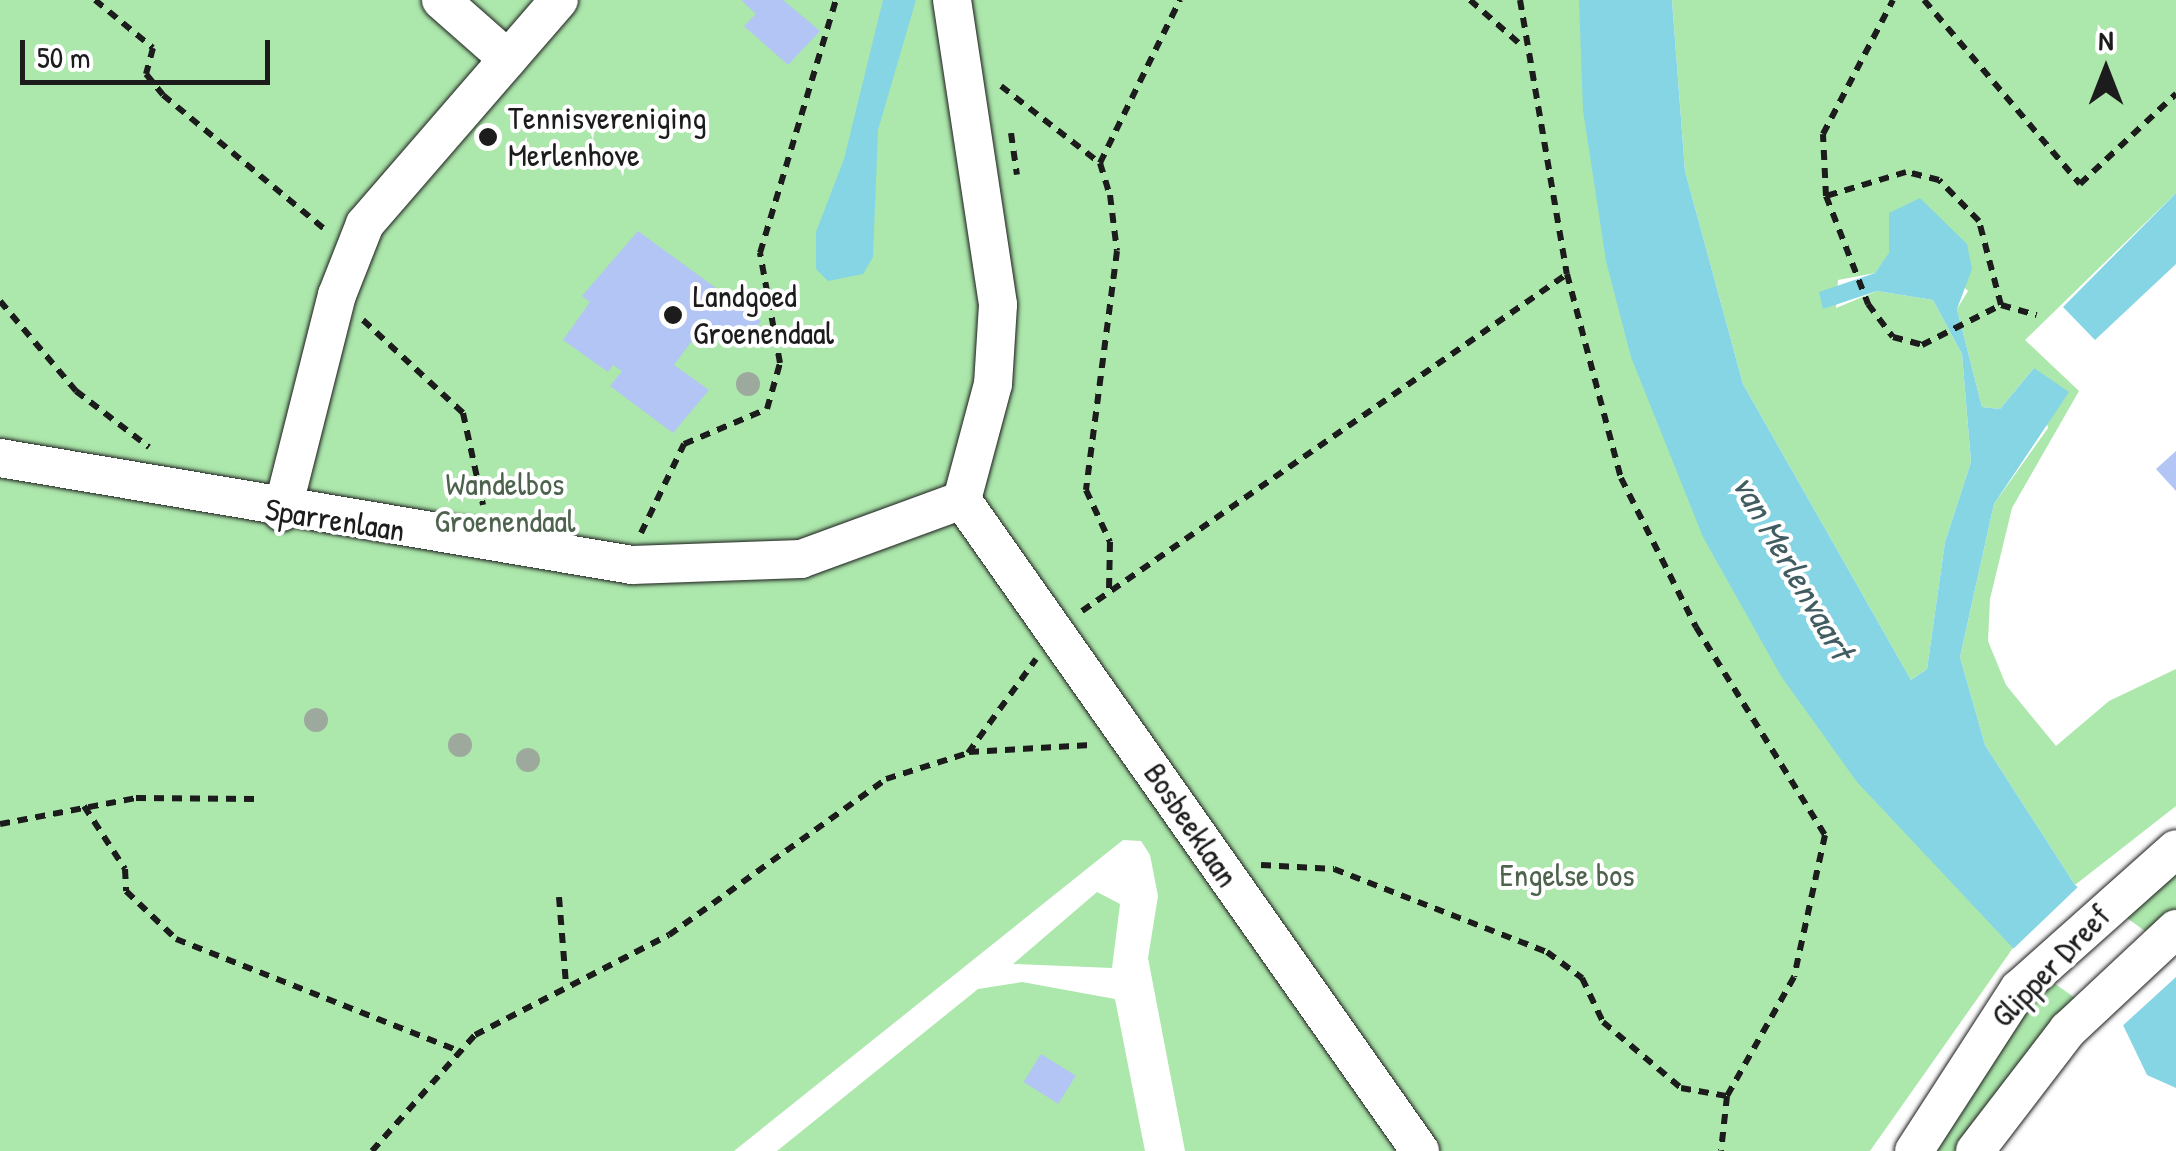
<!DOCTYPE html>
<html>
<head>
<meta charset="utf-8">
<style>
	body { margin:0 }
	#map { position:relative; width:2176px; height:1151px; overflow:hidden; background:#fff; font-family:"Patrick Hand",sans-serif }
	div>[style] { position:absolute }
	.green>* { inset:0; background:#ace7ac }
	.water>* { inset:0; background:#86d5e4 }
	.pier>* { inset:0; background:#fff }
	.building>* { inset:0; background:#b2c5f4; transform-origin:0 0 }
	.path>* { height:6px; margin-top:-3px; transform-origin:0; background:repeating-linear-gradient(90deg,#1c1c1c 0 10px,transparent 0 18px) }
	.roads { filter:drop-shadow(0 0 2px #1c1c1c) drop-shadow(0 0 2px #1c1c1c) }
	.minor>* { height:38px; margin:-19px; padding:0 19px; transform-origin:19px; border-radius:19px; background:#fff }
	.trees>* { width:24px; height:24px; margin:-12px; border-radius:50%; background:#9ea99e }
	.dots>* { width:28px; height:28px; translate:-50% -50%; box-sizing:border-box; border:5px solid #fff; border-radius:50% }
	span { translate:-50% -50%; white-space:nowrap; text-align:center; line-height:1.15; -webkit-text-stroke:8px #fff; paint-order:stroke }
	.poi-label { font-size:32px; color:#1c1c1c }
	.left { translate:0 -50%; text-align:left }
	.park-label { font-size:32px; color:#4e634e }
	.street-label { font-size:32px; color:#1c1c1c }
	.water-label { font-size:35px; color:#415d62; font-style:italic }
	.north { position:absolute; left:2056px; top:20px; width:100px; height:100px; -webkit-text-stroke:8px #fff; paint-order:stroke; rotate:0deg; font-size:28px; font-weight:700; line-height:40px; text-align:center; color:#1c1c1c }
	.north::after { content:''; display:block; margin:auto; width:35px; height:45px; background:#1c1c1c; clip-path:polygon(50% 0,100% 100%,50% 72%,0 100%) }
	.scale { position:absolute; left:20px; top:40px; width:250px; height:45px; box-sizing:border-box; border:5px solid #1c1c1c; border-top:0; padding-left:12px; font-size:30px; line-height:35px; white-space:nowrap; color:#1c1c1c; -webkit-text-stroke:8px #fff; paint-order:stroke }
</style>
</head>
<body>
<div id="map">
	<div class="green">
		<div style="clip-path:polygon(0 0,1607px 0,1609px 132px,2013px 948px,1870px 1151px,1185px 1151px,1148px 958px,1158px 896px,1150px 855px,1141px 841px,1123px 840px,734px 1151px,0 1151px)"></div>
		<div style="clip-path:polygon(1672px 0,2176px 0,2176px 193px,2025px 340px,2079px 391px,2012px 508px,1990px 599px,1988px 641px,2006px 685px,2056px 746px,2109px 701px,2176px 669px,2176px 806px,2075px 885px,1985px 745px,1960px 657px,1994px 504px,2048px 428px,2034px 368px,2000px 409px,1982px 407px,1957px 309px,1968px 291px,1889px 213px,1890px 253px,1875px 273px,1838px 280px,1836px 308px,1877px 291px,1933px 300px,1962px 354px,1971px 462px,1945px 542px,1927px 669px,1911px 680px,1743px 384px,1685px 171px)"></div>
		<div style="clip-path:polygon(2176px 868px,2176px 913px,1956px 1151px,1929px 1151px,2017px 1016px)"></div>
		<div style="clip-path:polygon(1097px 892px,1120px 904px,1112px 968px,1013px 964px)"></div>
		<div style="clip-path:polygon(1022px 982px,1115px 999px,1145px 1151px,777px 1151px,978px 989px)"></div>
	</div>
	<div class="water">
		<div style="clip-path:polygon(883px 0,916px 0,878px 130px,873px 257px,863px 274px,828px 281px,816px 269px,816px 232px,844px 159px)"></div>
		<div style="clip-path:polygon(1579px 0,1672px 0,1685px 171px,1743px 384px,1911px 680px,1927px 669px,1945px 542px,1971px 462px,1962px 354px,1933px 300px,1877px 291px,1823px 309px,1819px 292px,1875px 273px,1889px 253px,1889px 213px,1920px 198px,1967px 244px,1972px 269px,1957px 309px,1982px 407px,2000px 409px,2034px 368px,2069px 392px,1994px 504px,1960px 657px,1985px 745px,2075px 885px,2176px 960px,2176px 1088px,2147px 1075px,2123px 1025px,2013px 948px,1857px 782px,1781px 676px,1703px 537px,1631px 357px,1606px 261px,1583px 110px)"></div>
		<div style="clip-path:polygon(2176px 193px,2176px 264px,2095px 340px,2063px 307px)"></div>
	</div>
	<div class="pier">
		<div style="clip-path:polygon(2081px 884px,2176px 954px,2176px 977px,2119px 1029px,2010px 952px)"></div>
	</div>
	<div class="building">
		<div style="clip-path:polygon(741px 0,783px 0,820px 31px,788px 65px,744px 26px,756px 14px)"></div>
		<div style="clip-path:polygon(638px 231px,761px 321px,739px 349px,705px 323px,674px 365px,709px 390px,673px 433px,610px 386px,622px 371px,613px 365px,608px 372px,563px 340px,590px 302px,582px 296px)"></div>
		<div style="clip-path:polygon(2176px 451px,2176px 491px,2156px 469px)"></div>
		<div style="left:1041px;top:1054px;width:41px;height:33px;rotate:32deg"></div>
	</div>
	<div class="path">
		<div style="left:95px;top:0;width:75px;rotate:39.6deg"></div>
		<div style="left:153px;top:48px;width:27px;rotate:105deg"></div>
		<div style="left:146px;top:74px;width:27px;rotate:51deg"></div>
		<div style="left:163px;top:95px;width:213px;rotate:39.7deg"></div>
		<div style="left:1470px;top:0;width:68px;rotate:41.4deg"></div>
		<div style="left:1520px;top:0;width:278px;rotate:80.3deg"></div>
		<div style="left:1567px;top:274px;width:211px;rotate:75.2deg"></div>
		<div style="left:1621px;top:478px;width:167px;rotate:63.3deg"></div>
		<div style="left:1696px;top:627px;width:245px;rotate:58.2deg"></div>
		<div style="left:1825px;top:835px;width:145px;rotate:102.3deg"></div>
		<div style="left:1794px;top:977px;width:137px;rotate:119.4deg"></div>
		<div style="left:1727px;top:1096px;width:55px;rotate:96.2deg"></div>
		<div style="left:1924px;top:0;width:241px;rotate:49.7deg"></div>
		<div style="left:2080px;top:184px;width:132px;rotate:-43.2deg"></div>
		<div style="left:1001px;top:86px;width:125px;rotate:37.9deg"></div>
		<div style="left:1100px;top:163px;width:34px;rotate:73deg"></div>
		<div style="left:1110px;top:195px;width:56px;rotate:82.9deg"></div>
		<div style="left:1117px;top:251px;width:241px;rotate:97.4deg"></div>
		<div style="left:1086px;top:490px;width:57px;rotate:65.2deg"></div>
		<div style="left:1110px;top:542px;width:48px;rotate:91.2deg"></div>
		<div style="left:1011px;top:133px;width:42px;rotate:81.9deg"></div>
		<div style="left:1100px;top:163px;width:182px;rotate:-63.9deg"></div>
		<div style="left:1826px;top:196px;width:62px;rotate:-92.8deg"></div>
		<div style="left:1823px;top:134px;width:151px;rotate:-62.4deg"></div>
		<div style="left:0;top:301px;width:118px;rotate:49.8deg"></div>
		<div style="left:76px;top:391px;width:92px;rotate:37.5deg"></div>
		<div style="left:2001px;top:305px;width:87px;rotate:-104.7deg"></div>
		<div style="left:1979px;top:221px;width:57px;rotate:-134.3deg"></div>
		<div style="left:1939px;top:180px;width:34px;rotate:-166deg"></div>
		<div style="left:1906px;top:172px;width:84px;rotate:163.3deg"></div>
		<div style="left:1826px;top:196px;width:116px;rotate:68.7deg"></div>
		<div style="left:1868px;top:304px;width:41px;rotate:52.9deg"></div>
		<div style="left:1893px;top:337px;width:30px;rotate:15deg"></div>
		<div style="left:1922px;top:345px;width:89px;rotate:-26.9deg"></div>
		<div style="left:2001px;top:305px;width:37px;rotate:16deg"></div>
		<div style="left:363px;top:320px;width:137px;rotate:42.9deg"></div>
		<div style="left:463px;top:413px;width:94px;rotate:77.7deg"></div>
		<div style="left:641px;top:533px;width:99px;rotate:-64.2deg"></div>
		<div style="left:684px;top:444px;width:90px;rotate:-22.9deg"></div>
		<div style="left:767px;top:409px;width:48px;rotate:-74.2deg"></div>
		<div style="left:780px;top:363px;width:112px;rotate:-100.3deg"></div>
		<div style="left:760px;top:253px;width:264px;rotate:-73.3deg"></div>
		<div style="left:1082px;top:611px;width:591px;rotate:-34.79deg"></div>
		<div style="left:969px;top:752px;width:122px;rotate:-3.3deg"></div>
		<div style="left:84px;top:806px;width:75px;rotate:56.9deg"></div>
		<div style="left:125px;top:869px;width:22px;rotate:87deg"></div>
		<div style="left:126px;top:891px;width:69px;rotate:43.8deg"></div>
		<div style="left:176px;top:939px;width:301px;rotate:21.6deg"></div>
		<div style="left:0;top:824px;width:138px;rotate:-10.8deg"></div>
		<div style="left:136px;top:798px;width:126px;rotate:0.5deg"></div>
		<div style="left:1261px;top:865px;width:73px;rotate:3.1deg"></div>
		<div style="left:1334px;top:869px;width:229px;rotate:21.3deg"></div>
		<div style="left:1547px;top:952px;width:44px;rotate:36.6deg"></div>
		<div style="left:1582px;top:978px;width:49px;rotate:64.5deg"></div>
		<div style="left:1603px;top:1022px;width:102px;rotate:40.2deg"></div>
		<div style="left:1681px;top:1088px;width:47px;rotate:9.9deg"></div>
		<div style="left:559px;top:897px;width:87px;rotate:85.4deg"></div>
		<div style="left:372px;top:1151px;width:155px;rotate:-48.4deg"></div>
		<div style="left:475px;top:1035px;width:218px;rotate:-27.3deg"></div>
		<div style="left:669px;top:935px;width:267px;rotate:-35.7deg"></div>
		<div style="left:886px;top:779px;width:86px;rotate:-17.6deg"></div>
		<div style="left:968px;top:753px;width:116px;rotate:-54.1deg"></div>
	</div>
	<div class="roads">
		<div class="minor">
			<div style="left:441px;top:0;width:89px;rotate:41.4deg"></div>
			<div style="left:952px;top:0;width:308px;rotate:81.4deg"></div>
			<div style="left:998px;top:305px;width:79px;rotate:93.6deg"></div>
			<div style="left:993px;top:384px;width:120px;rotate:105deg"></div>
			<div style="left:0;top:458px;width:641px;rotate:9.61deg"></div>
			<div style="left:632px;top:565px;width:169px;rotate:-2deg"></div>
			<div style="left:801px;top:559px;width:171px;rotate:-20.1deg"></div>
			<div style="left:962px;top:500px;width:796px;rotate:54.87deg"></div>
			<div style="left:282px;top:512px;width:224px;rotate:-75.8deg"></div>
			<div style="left:337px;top:295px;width:76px;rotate:-68.5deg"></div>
			<div style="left:365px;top:224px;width:296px;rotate:-49.1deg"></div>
			<div style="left:1914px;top:1151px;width:193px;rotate:-57.1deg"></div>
			<div style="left:2019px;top:989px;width:210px;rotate:-41.7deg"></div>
			<div style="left:1975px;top:1151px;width:153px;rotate:-52.5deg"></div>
			<div style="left:2068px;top:1030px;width:148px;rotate:-43.1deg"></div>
		</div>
	</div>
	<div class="trees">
		<div style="left:748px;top:384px"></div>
		<div style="left:316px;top:720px"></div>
		<div style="left:460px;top:745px"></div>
		<div style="left:528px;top:760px"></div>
	</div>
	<div class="dots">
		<div style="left:488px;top:137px;background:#1c1c1c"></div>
		<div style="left:673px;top:315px;background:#1c1c1c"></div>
	</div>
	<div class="poi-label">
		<span class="left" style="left:508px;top:137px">Tennisvereniging<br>Merlenhove</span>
		<span class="left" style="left:693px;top:315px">Landgoed<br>Groenendaal</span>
	</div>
	<div class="park-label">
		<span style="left:505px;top:503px">Wandelbos<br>Groenendaal</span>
		<span style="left:1567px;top:875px">Engelse bos</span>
	</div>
	<div class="street-label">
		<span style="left:335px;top:520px;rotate:9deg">Sparrenlaan</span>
		<span style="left:1191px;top:825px;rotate:56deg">Bosbeeklaan</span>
		<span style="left:2051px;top:966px;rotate:-46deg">Glipper Dreef</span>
	</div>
	<div class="water-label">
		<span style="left:1793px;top:567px;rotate:60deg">van Merlenvaart</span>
	</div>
	<div class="north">N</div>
	<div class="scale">50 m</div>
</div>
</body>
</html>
